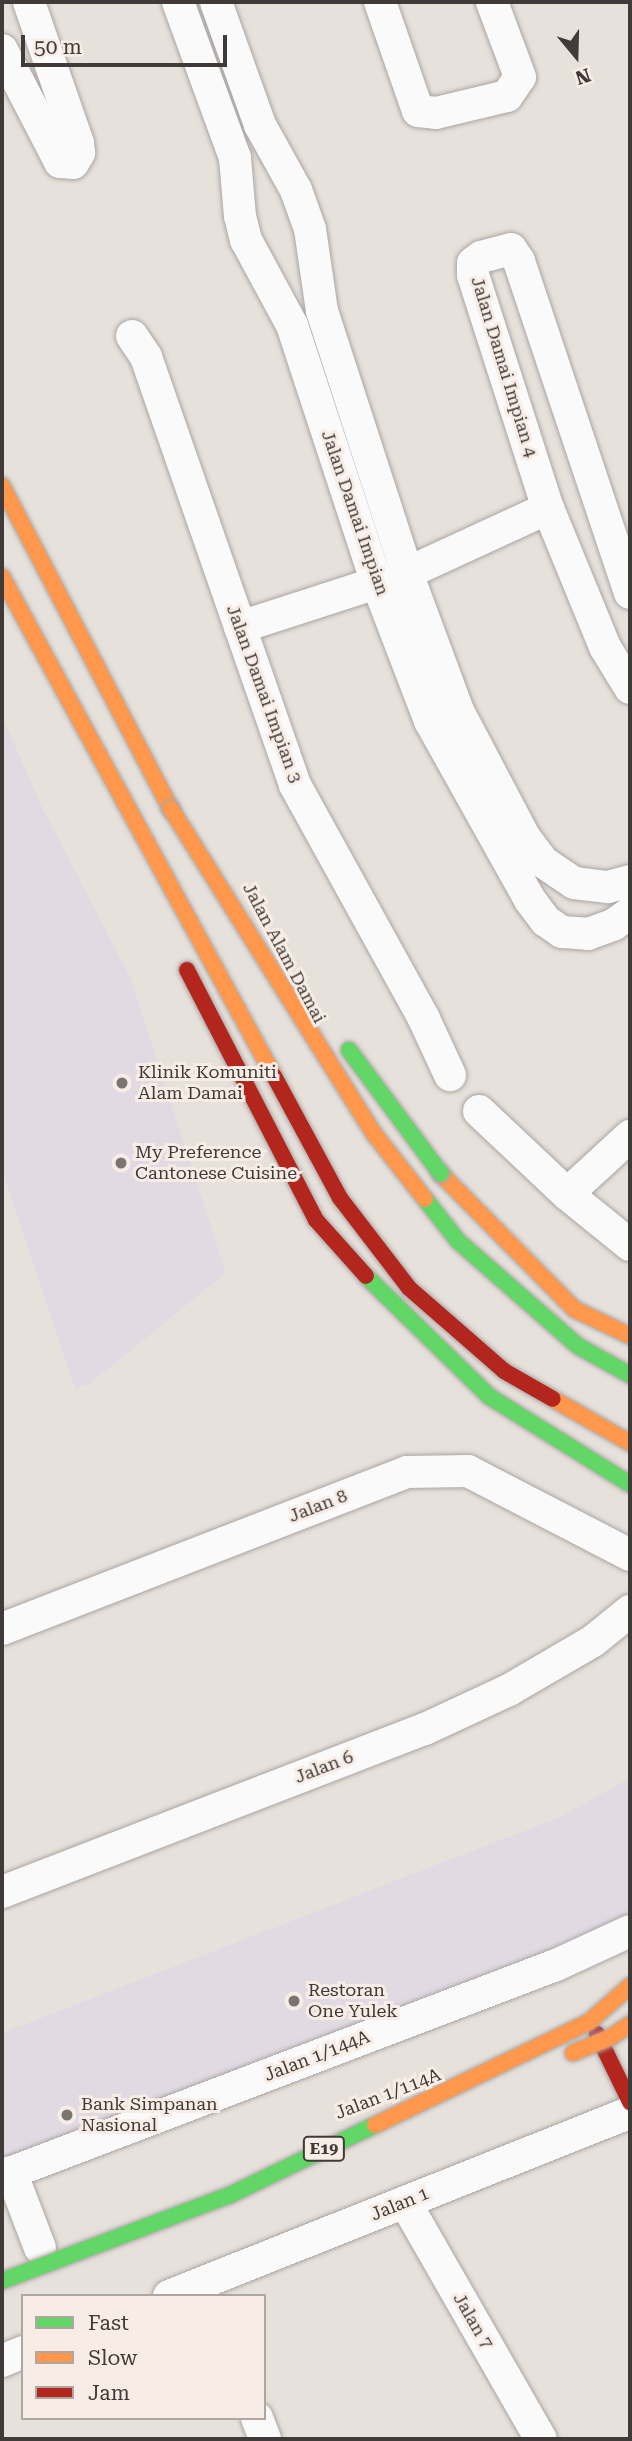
<!DOCTYPE html>
<html>
<head>
<meta charset="utf-8">
<style>
	body { margin:0 }
	#map { position:relative; width:632px; height:2441px; overflow:hidden; background:#e7e1dc; font-family:"Roboto Serif",serif }
	div>[style] { position:absolute }
	.commercial>* { inset:0; background:#e1dae3 }
	.roads { filter:drop-shadow(0 0 2px #aaa5a2) drop-shadow(0 0 2px #aaa5a2) }
	.street>* { height:32px; margin:-16px; padding:0 16px; transform-origin:16px; border-radius:16px; background:#fbfafa }
	.fast>* { height:16px; margin:-8px; padding:0 8px; transform-origin:8px; border-radius:8px; background:#63d668 }
	.slow>* { height:16px; margin:-8px; padding:0 8px; transform-origin:8px; border-radius:8px; background:#ff974d }
	.jam>* { height:16px; margin:-8px; padding:0 8px; transform-origin:8px; border-radius:8px; background:#b3261e }
	.bridges { filter:drop-shadow(0 0 2px #aaa5a2) drop-shadow(0 0 2px #aaa5a2) }
	.fast-bridge>* { height:16px; margin:-8px; padding:0 8px; transform-origin:8px; border-radius:8px; background:#63d668 }
	.slow-bridge>* { height:16px; margin:-8px; padding:0 8px; transform-origin:8px; border-radius:8px; background:#ff974d }
	.dots>* { width:19px; height:19px; translate:-50% -50%; box-sizing:border-box; border:4px solid #f8ede6; border-radius:50% }
	span { translate:-50% -50%; white-space:nowrap; text-align:center; line-height:1.15; -webkit-text-stroke:6px #f8ede6; paint-order:stroke }
	.shield-label span { padding:2px 5px; background:#f8ede6; border:2px solid; border-radius:5px; -webkit-text-stroke-width:0 }
	.shield-label { font-size:16px; color:#403b38; font-weight:700 }
	.street-label { font-size:18px; color:#403b38 }
	.poi-label { font-size:18px; color:#403b38 }
	.left { translate:0 -50%; text-align:left }
	.frame { position:absolute; inset:0; border:4px solid #403b38; pointer-events:none }
	.legend { position:absolute; left:21px; top:2294px; width:245px; height:126px; box-sizing:border-box; background:#f8ede6; border:2px solid #aea6a0; margin:0; padding:9px 12px; list-style:none; font-size:21px; color:#403b38 }
	.legend li { display:flex; align-items:center; gap:14px; height:35px }
	.legend b { width:35px; border:2px solid #aea6a0 }
	.north { position:absolute; left:541px; top:21px; width:70px; height:70px; -webkit-text-stroke:5px #f8ede6; paint-order:stroke; rotate:161deg; font-size:19px; font-weight:700; line-height:28px; text-align:center; color:#403b38 }
	.north::after { content:''; display:block; margin:auto; width:24px; height:32px; background:#403b38; clip-path:polygon(50% 0,100% 100%,50% 72%,0 100%) }
	.scale { position:absolute; left:21px; top:35px; width:206px; height:32px; box-sizing:border-box; border:4px solid #403b38; border-top:0; padding-left:9px; font-size:21px; line-height:24px; white-space:nowrap; color:#403b38; -webkit-text-stroke:5px #f8ede6; paint-order:stroke }
</style>
</head>
<body>
<div id="map">
	<div class="commercial">
		<div style="clip-path:polygon(2px 716px,41px 805px,131px 979px,226px 1273px,89px 1384px,75px 1388px,2px 1170px)"></div>
		<div style="clip-path:polygon(630px 1778px,630px 1919px,2px 2166px,2px 2033px,560px 1817px)"></div>
	</div>
	<div class="roads">
		<div class="street">
			<div style="left:178px;top:2px;width:166px;rotate:69.9deg"></div>
			<div style="left:235px;top:158px;width:58px;rotate:85.1deg"></div>
			<div style="left:240px;top:216px;width:25px;rotate:76deg"></div>
			<div style="left:246px;top:240px;width:97px;rotate:61.6deg"></div>
			<div style="left:292px;top:325px;width:272px;rotate:71.8deg"></div>
			<div style="left:377px;top:583px;width:148px;rotate:69deg"></div>
			<div style="left:430px;top:721px;width:205px;rotate:60.8deg"></div>
			<div style="left:530px;top:900px;width:26px;rotate:53deg"></div>
			<div style="left:546px;top:921px;width:19px;rotate:35deg"></div>
			<div style="left:562px;top:932px;width:26px;rotate:4deg"></div>
			<div style="left:588px;top:934px;width:27px;rotate:-20deg"></div>
			<div style="left:613px;top:925px;width:21px;rotate:-35deg"></div>
			<div style="left:216px;top:2px;width:131px;rotate:70.3deg"></div>
			<div style="left:260px;top:125px;width:74px;rotate:61deg"></div>
			<div style="left:296px;top:190px;width:41px;rotate:70.3deg"></div>
			<div style="left:310px;top:229px;width:83px;rotate:81.7deg"></div>
			<div style="left:322px;top:311px;width:275px;rotate:72deg"></div>
			<div style="left:407px;top:573px;width:147px;rotate:69.7deg"></div>
			<div style="left:458px;top:711px;width:144px;rotate:62.2deg"></div>
			<div style="left:525px;top:838px;width:30px;rotate:53deg"></div>
			<div style="left:543px;top:862px;width:37px;rotate:34deg"></div>
			<div style="left:574px;top:883px;width:34px;rotate:7deg"></div>
			<div style="left:608px;top:887px;width:23px;rotate:-15deg"></div>
			<div style="left:380px;top:2px;width:115px;rotate:70.8deg"></div>
			<div style="left:418px;top:111px;width:18px;rotate:6deg"></div>
			<div style="left:436px;top:113px;width:73px;rotate:-13.5deg"></div>
			<div style="left:507px;top:96px;width:23px;rotate:-56deg"></div>
			<div style="left:520px;top:77px;width:80px;rotate:-110.5deg"></div>
			<div style="left:2px;top:50px;width:126px;rotate:62.6deg"></div>
			<div style="left:60px;top:162px;width:13px;rotate:4deg"></div>
			<div style="left:73px;top:163px;width:12px;rotate:-59deg"></div>
			<div style="left:79px;top:153px;width:10px;rotate:-96deg"></div>
			<div style="left:78px;top:143px;width:149px;rotate:-109.2deg"></div>
			<div style="left:132px;top:336px;width:25px;rotate:56deg"></div>
			<div style="left:146px;top:357px;width:453px;rotate:70.8deg"></div>
			<div style="left:295px;top:785px;width:267px;rotate:61.1deg"></div>
			<div style="left:424px;top:1019px;width:62px;rotate:65.1deg"></div>
			<div style="left:630px;top:593px;width:350px;rotate:-108.5deg"></div>
			<div style="left:519px;top:261px;width:14px;rotate:-124deg"></div>
			<div style="left:511px;top:249px;width:31px;rotate:165deg"></div>
			<div style="left:481px;top:257px;width:10px;rotate:143deg"></div>
			<div style="left:473px;top:263px;width:12px;rotate:90deg"></div>
			<div style="left:473px;top:275px;width:245px;rotate:72.2deg"></div>
			<div style="left:548px;top:508px;width:150px;rotate:67.7deg"></div>
			<div style="left:605px;top:647px;width:48px;rotate:58.6deg"></div>
			<div style="left:240px;top:627px;width:176px;rotate:-17.9deg"></div>
			<div style="left:407px;top:573px;width:155px;rotate:-24.7deg"></div>
			<div style="left:479px;top:1111px;width:121px;rotate:43.3deg"></div>
			<div style="left:567px;top:1194px;width:81px;rotate:39deg"></div>
			<div style="left:567px;top:1194px;width:86px;rotate:-42.6deg"></div>
			<div style="left:2px;top:1629px;width:434px;rotate:-21.2deg"></div>
			<div style="left:407px;top:1472px;width:61px;rotate:-0.9deg"></div>
			<div style="left:468px;top:1471px;width:182px;rotate:27.4deg"></div>
			<div style="left:2px;top:1892px;width:453px;rotate:-21.1deg"></div>
			<div style="left:425px;top:1729px;width:93px;rotate:-24.9deg"></div>
			<div style="left:509px;top:1690px;width:97px;rotate:-30.3deg"></div>
			<div style="left:593px;top:1641px;width:48px;rotate:-39deg"></div>
			<div style="left:11px;top:2172px;width:81px;rotate:69.1deg"></div>
			<div style="left:2px;top:2176px;width:593px;rotate:-20.85deg"></div>
			<div style="left:556px;top:1965px;width:81px;rotate:-24.7deg"></div>
			<div style="left:405px;top:2202px;width:273px;rotate:60.2deg"></div>
			<div style="left:169px;top:2296px;width:496px;rotate:-21.7deg"></div>
			<div style="left:2px;top:2361px;width:23px;rotate:-23deg"></div>
			<div style="left:257px;top:2418px;width:22px;rotate:69deg"></div>
		</div>
		<div class="fast">
			<div style="left:366px;top:1276px;width:173px;rotate:44.3deg"></div>
			<div style="left:490px;top:1397px;width:165px;rotate:31.9deg"></div>
		</div>
		<div class="slow">
			<div style="left:2px;top:486px;width:365px;rotate:62.4deg"></div>
			<div style="left:2px;top:577px;width:568px;rotate:61.41deg"></div>
			<div style="left:441px;top:1174px;width:190px;rotate:45.4deg"></div>
			<div style="left:574px;top:1309px;width:62px;rotate:25.7deg"></div>
			<div style="left:553px;top:1399px;width:89px;rotate:29.7deg"></div>
		</div>
		<div class="jam">
			<div style="left:187px;top:970px;width:281px;rotate:62.7deg"></div>
			<div style="left:316px;top:1220px;width:75px;rotate:48.2deg"></div>
			<div style="left:274px;top:1076px;width:139px;rotate:61.6deg"></div>
			<div style="left:340px;top:1198px;width:113px;rotate:52.5deg"></div>
			<div style="left:409px;top:1288px;width:126px;rotate:41.1deg"></div>
			<div style="left:504px;top:1371px;width:56px;rotate:29.7deg"></div>
			<div style="left:597px;top:2034px;width:76px;rotate:64.1deg"></div>
		</div>
	</div>
	<div class="bridges">
		<div class="fast-bridge">
			<div style="left:349px;top:1050px;width:154px;rotate:53.4deg"></div>
			<div style="left:425px;top:1199px;width:53px;rotate:51.8deg"></div>
			<div style="left:458px;top:1241px;width:159px;rotate:41.2deg"></div>
			<div style="left:578px;top:1346px;width:60px;rotate:29.1deg"></div>
			<div style="left:2px;top:2281px;width:244px;rotate:-20.7deg"></div>
			<div style="left:230px;top:2195px;width:161px;rotate:-25.8deg"></div>
		</div>
		<div class="slow-bridge">
			<div style="left:171px;top:809px;width:385px;rotate:58deg"></div>
			<div style="left:375px;top:1135px;width:81px;rotate:52deg"></div>
			<div style="left:573px;top:2053px;width:41px;rotate:-22.8deg"></div>
			<div style="left:611px;top:2037px;width:23px;rotate:-34deg"></div>
			<div style="left:375px;top:2125px;width:237px;rotate:-25.7deg"></div>
			<div style="left:589px;top:2022px;width:55px;rotate:-41.3deg"></div>
		</div>
	</div>
	<div class="dots">
		<div style="left:122px;top:1083px;background:#7a7571"></div>
		<div style="left:121px;top:1163px;background:#7a7571"></div>
		<div style="left:294px;top:2001px;background:#7a7571"></div>
		<div style="left:67px;top:2115px;background:#7a7571"></div>
	</div>
	<div class="shield-label">
		<span style="left:324px;top:2149px">E19</span>
	</div>
	<div class="street-label">
		<span style="left:504px;top:367px;rotate:73deg">Jalan Damai Impian 4</span>
		<span style="left:355px;top:513px;rotate:71deg">Jalan Damai Impian</span>
		<span style="left:264px;top:694px;rotate:70deg">Jalan Damai Impian 3</span>
		<span style="left:284px;top:953px;rotate:62deg">Jalan Alam Damai</span>
		<span style="left:318px;top:1506px;rotate:-21deg">Jalan 8</span>
		<span style="left:324px;top:1767px;rotate:-21deg">Jalan 6</span>
		<span style="left:317px;top:2056px;rotate:-21deg">Jalan 1/144A</span>
		<span style="left:388px;top:2094px;rotate:-21deg">Jalan 1/114A</span>
		<span style="left:400px;top:2204px;rotate:-22deg">Jalan 1</span>
		<span style="left:473px;top:2321px;rotate:60deg">Jalan 7</span>
	</div>
	<div class="poi-label">
		<span class="left" style="left:138px;top:1083px">Klinik Komuniti<br>Alam Damai</span>
		<span class="left" style="left:135px;top:1163px">My Preference<br>Cantonese Cuisine</span>
		<span class="left" style="left:308px;top:2001px">Restoran<br>One Yulek</span>
		<span class="left" style="left:81px;top:2115px">Bank Simpanan<br>Nasional</span>
	</div>
	<div class="frame"></div>
	<ul class="legend">
	<li><b style="height:9px;background:#63d668"></b>Fast</li>
	<li><b style="height:9px;background:#ff974d"></b>Slow</li>
	<li><b style="height:9px;background:#b3261e"></b>Jam</li>
	</ul>
	<div class="north">N</div>
	<div class="scale">50 m</div>
</div>
</body>
</html>
